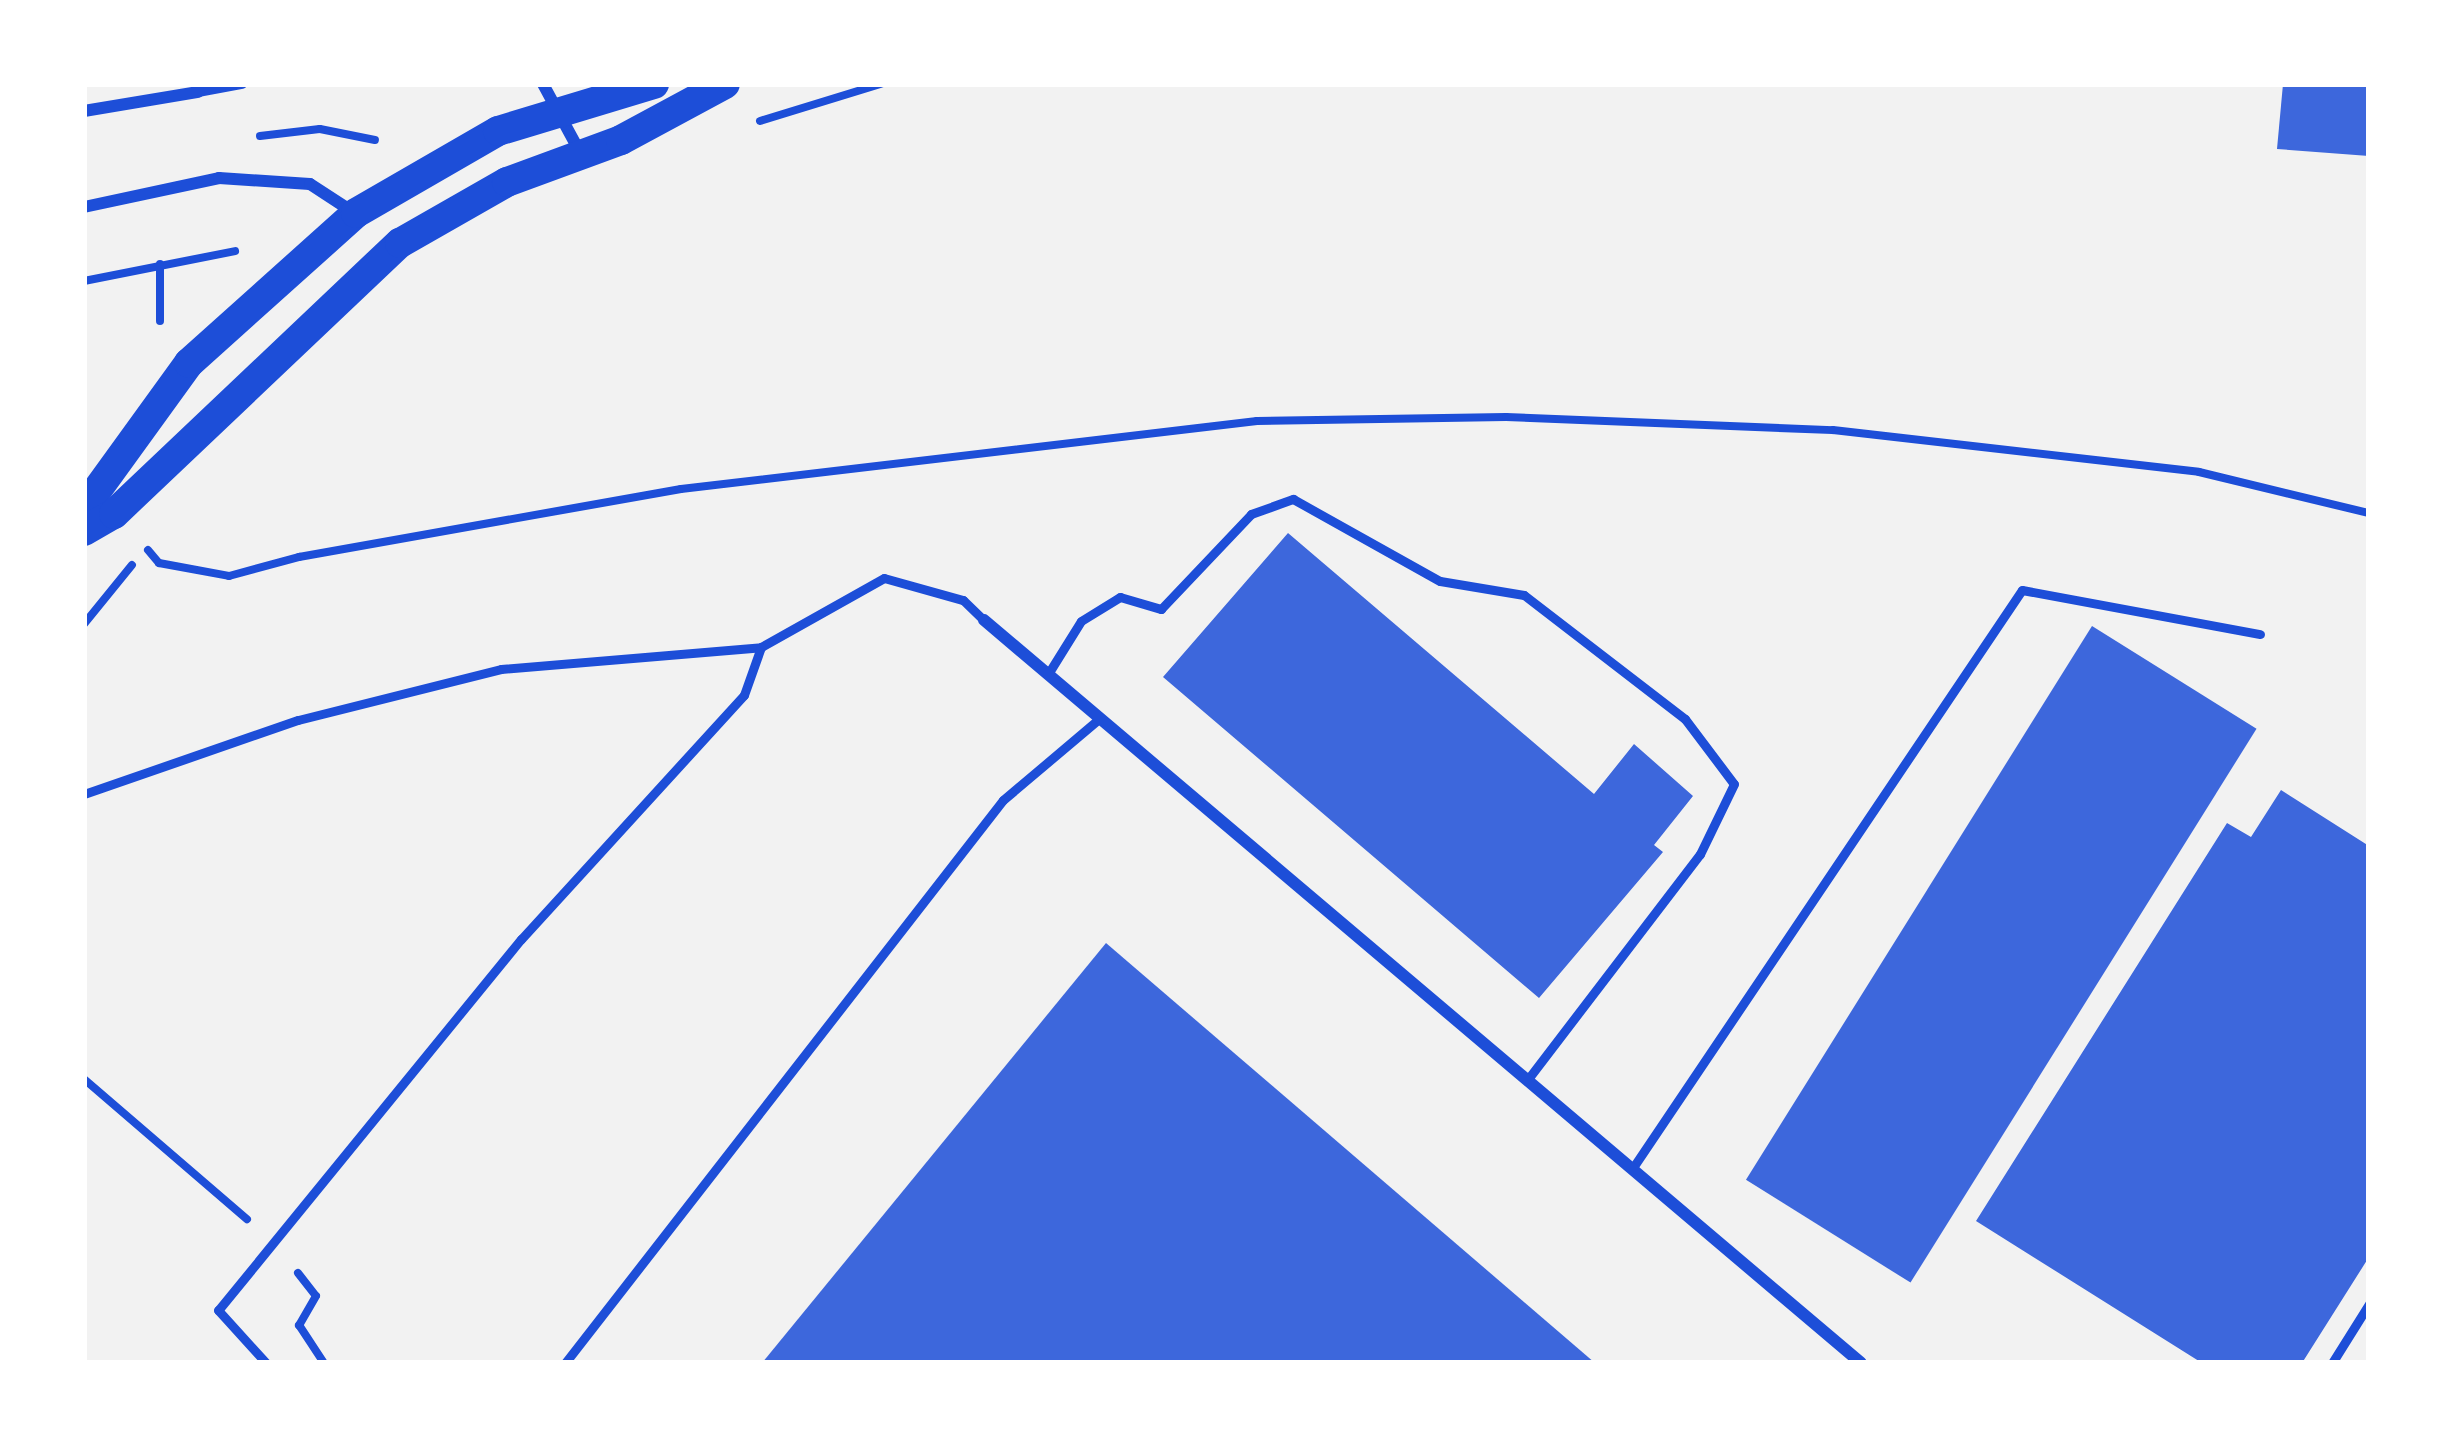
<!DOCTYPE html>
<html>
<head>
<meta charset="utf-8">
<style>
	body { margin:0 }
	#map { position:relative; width:2453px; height:1447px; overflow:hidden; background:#f2f2f2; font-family:Manrope,sans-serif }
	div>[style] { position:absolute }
	.building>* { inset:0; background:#3d67dc; transform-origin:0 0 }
	.path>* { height:8px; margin:-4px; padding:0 4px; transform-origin:4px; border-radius:4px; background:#1d4ed8 }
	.service>* { height:9px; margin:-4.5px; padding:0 4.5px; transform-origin:4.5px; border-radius:4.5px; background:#1d4ed8 }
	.pedestrian>* { height:10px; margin:-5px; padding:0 5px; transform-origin:5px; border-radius:5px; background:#1d4ed8 }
	.minor>* { height:12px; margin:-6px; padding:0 6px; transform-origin:6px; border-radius:6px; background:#1d4ed8 }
	.primary>* { height:30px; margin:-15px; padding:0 15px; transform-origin:15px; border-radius:15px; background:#1d4ed8 }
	span { translate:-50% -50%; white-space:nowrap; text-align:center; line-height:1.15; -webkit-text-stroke:9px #fff; paint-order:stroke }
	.frame { position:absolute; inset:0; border:87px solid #fff; pointer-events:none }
</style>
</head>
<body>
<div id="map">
	<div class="building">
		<div style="clip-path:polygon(2283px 84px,2369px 84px,2369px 156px,2277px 149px)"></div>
		<div style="clip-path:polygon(1288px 533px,1594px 794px,1634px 744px,1693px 796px,1654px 845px,1663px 852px,1539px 998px,1163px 677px)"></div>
		<div style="left:2092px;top:626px;width:194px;height:653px;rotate:32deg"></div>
		<div style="clip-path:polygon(2281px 790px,2369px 846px,2369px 1257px,2302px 1363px,2202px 1363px,1976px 1221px,2227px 823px,2251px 837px)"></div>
		<div style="clip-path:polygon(1106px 943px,1595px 1363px,762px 1363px)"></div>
	</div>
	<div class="path">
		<div style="left:760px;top:121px;width:126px;rotate:-17.1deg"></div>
		<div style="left:260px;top:136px;width:60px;rotate:-6.7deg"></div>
		<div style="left:320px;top:129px;width:56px;rotate:11.3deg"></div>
		<div style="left:84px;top:281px;width:154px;rotate:-11.2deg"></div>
		<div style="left:160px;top:321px;width:57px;rotate:-90deg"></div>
		<div style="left:148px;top:550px;width:17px;rotate:50deg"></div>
		<div style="left:159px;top:563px;width:71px;rotate:10.5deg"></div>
		<div style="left:229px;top:576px;width:73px;rotate:-15.2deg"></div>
		<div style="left:299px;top:557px;width:388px;rotate:-10.1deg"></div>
		<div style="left:681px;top:489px;width:580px;rotate:-6.73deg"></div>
		<div style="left:1257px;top:421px;width:249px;rotate:-0.9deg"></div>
		<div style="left:1506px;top:417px;width:327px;rotate:2.3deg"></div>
		<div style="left:1833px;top:430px;width:368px;rotate:6.5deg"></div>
		<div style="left:2199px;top:472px;width:175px;rotate:13.6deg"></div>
		<div style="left:84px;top:624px;width:76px;rotate:-50.9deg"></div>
		<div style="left:84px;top:1079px;width:215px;rotate:40.7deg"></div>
		<div style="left:298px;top:1273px;width:29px;rotate:52deg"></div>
		<div style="left:316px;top:1296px;width:34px;rotate:120deg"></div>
		<div style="left:299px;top:1325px;width:45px;rotate:56.7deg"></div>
	</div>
	<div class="service">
		<div style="left:761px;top:647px;width:141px;rotate:-29.3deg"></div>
		<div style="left:884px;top:578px;width:82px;rotate:15.6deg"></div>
		<div style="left:963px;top:600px;width:29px;rotate:44deg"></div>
		<div style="left:1048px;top:674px;width:62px;rotate:-58.1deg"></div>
		<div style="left:1081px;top:621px;width:46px;rotate:-31.6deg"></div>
		<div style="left:1120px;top:597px;width:43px;rotate:16.3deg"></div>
		<div style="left:1161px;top:609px;width:131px;rotate:-46.5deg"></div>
		<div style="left:1251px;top:514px;width:45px;rotate:-19.7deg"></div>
		<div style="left:1293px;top:499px;width:168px;rotate:29.2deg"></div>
		<div style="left:1440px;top:581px;width:85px;rotate:9.5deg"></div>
		<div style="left:1524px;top:595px;width:203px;rotate:37.6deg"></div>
		<div style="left:1685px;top:719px;width:81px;rotate:53deg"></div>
		<div style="left:1734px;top:784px;width:78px;rotate:115.9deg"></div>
		<div style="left:1700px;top:854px;width:285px;rotate:127.4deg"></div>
		<div style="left:84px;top:794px;width:226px;rotate:-19.1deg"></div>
		<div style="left:298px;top:720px;width:209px;rotate:-14.1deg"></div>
		<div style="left:501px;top:669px;width:261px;rotate:-4.8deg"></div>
		<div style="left:761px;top:647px;width:51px;rotate:109.5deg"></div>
		<div style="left:744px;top:695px;width:331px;rotate:132.4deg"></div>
		<div style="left:521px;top:939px;width:479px;rotate:129.2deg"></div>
		<div style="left:218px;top:1310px;width:72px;rotate:47.8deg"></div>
		<div style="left:1632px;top:1169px;width:698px;rotate:-56.04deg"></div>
		<div style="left:2022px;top:590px;width:242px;rotate:10.5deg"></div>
		<div style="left:565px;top:1363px;width:713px;rotate:-52.12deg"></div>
		<div style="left:1003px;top:800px;width:127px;rotate:-40.2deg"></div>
		<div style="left:2332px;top:1363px;width:70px;rotate:-57.9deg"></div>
	</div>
	<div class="pedestrian">
		<div style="left:198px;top:92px;width:45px;rotate:-10.3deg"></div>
	</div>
	<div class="minor">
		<div style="left:543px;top:84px;width:80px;rotate:61.5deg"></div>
		<div style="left:84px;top:111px;width:116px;rotate:-9.5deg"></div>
		<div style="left:84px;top:207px;width:138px;rotate:-12.1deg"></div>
		<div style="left:219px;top:178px;width:91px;rotate:3.8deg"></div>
		<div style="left:310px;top:184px;width:51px;rotate:33.1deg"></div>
		<div style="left:984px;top:620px;width:1149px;rotate:40.27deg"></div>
	</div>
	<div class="primary">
		<div style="left:84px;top:508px;width:179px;rotate:-54.1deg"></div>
		<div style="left:189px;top:363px;width:224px;rotate:-41.9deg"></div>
		<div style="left:356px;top:213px;width:164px;rotate:-30deg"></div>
		<div style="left:498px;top:131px;width:163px;rotate:-16.8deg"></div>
		<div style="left:84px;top:531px;width:34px;rotate:-30deg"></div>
		<div style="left:114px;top:514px;width:394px;rotate:-43.5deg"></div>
		<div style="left:400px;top:243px;width:123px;rotate:-29.7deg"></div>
		<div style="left:507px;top:182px;width:121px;rotate:-20.2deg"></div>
		<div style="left:621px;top:140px;width:118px;rotate:-28.3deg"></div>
	</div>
	<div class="frame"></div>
</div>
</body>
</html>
